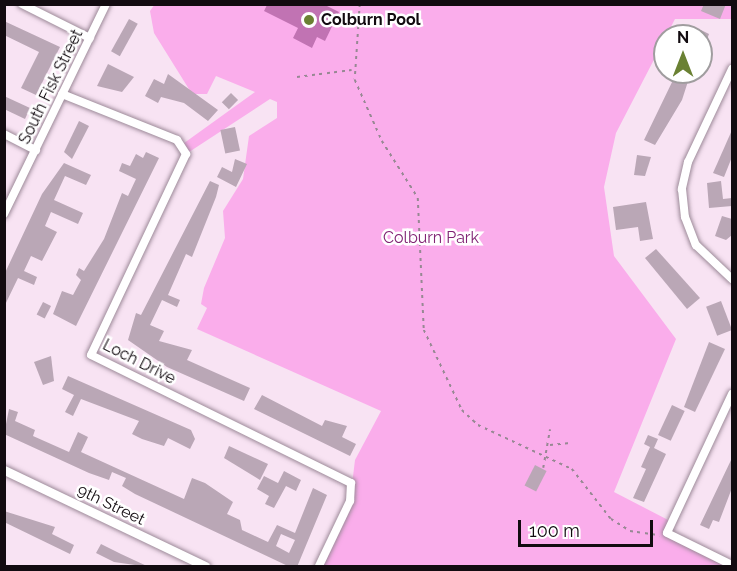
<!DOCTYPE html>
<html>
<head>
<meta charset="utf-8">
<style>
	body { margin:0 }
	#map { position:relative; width:737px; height:571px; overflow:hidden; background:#f8e3f3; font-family:Raleway,sans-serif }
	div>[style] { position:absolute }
	.green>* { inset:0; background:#faadeb }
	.water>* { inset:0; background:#c173b3 }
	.building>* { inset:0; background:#baa7b6; transform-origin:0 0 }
	.path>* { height:1.5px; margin-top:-0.75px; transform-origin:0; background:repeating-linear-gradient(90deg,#978893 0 3px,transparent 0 7.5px) }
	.roads { filter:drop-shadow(0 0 2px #9d8a99) drop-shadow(0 0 2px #9d8a99) }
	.minor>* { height:8px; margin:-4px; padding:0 4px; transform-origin:4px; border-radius:4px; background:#fff }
	.tertiary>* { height:9px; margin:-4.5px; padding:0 4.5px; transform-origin:4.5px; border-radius:4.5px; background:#fff }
	.dots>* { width:16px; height:16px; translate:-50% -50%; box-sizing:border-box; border:3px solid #fff; border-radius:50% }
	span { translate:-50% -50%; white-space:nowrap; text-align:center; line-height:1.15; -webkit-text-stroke:5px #fff; paint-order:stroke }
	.poi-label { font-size:16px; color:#120b10; font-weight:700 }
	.left { translate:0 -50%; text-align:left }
	.street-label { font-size:16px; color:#120b10 }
	.park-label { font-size:16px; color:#802374 }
	.frame { position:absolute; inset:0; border:6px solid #120b10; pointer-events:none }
	.north { position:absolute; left:653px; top:24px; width:60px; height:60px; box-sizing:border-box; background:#fff; border:2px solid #a09d9f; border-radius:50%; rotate:0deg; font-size:16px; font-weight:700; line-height:24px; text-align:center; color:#120b10 }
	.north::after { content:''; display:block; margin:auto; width:21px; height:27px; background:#6a8133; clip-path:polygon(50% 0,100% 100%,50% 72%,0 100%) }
	.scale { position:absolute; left:518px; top:520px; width:135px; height:27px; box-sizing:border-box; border:3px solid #120b10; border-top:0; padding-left:8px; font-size:18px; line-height:21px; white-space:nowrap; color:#120b10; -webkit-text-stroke:4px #fff; paint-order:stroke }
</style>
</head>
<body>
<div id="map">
	<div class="green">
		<div style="clip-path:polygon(155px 4px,732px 5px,732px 19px,675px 19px,616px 133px,604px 187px,614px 256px,676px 339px,614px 492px,672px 522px,667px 533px,724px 561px,722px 566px,319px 566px,350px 501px,355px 460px,381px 411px,197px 329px,207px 308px,201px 304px,204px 288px,225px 238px,223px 211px,243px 179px,249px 136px,277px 118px,277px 102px,270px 99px,186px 154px,180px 146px,255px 92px,216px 76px,207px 94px,192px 94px,154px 33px,150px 11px)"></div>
	</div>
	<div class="water">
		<div style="clip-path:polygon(323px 4px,339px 12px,325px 41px,317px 37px,312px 48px,293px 38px,298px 28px,264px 11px,267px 5px)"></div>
	</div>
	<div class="building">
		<div style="clip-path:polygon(704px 4px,726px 4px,720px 19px,701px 11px)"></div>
		<div style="left:129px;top:19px;width:10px;height:37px;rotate:29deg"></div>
		<div style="clip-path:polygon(4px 21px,60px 47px,36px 95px,21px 88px,39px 52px,4px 35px)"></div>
		<div style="clip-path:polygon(701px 30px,709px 34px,701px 56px)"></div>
		<div style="clip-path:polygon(108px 64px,134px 77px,122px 92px,97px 86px)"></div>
		<div style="clip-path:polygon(660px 72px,691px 72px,682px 100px,655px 145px,644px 140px,674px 78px)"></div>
		<div style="clip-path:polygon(168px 74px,218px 110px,208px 121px,184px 103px,161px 97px,158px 103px,145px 96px,154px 79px,164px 84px)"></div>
		<div style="left:231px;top:93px;width:10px;height:13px;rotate:45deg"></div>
		<div style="clip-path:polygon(4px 96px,30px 108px,25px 119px,4px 109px)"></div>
		<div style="clip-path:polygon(79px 121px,89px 126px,72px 159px,64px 152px)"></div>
		<div style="left:235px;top:127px;width:24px;height:15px;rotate:78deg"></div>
		<div style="clip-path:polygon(732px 130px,732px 157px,724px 177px,713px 173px)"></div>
		<div style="clip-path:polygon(146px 152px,159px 158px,76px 326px,53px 314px,62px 291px,73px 295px,81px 280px,76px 275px,79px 268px,84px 271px,104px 239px,122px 193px,128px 196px,136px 179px,119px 171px,122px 163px,130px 166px,136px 154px,143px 158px)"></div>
		<div style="clip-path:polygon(637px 155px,651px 157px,645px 176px,634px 175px)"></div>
		<div style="clip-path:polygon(235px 159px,247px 164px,236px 187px,217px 177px,222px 167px,232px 172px)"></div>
		<div style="clip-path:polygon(64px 163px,91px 175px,86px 185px,65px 176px,54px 200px,83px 213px,78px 224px,51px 212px,45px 226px,57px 232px,42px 261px,31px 256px,24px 271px,37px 277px,34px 285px,18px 278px,4px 307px,4px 275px,42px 194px)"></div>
		<div style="clip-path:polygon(210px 181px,219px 185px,216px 197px,192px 257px,186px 254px,168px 295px,180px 300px,177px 307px,162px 300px,150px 325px,164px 331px,159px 341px,192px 350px,187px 360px,250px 388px,244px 401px,167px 367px,128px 340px,136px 313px,141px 315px)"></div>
		<div style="clip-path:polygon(721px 181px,723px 199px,732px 198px,732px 206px,709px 208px,707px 183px)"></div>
		<div style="clip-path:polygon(646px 202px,653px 239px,640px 241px,638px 227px,616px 230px,613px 207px)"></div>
		<div style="clip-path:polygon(722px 216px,732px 219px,732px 235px,726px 240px,715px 236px)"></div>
		<div style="clip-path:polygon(656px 249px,700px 298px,687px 309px,645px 258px)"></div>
		<div style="left:721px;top:301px;width:31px;height:16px;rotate:69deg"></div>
		<div style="left:43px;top:302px;width:9px;height:14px;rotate:27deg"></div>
		<div style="clip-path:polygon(709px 342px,725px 349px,695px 412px,684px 407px)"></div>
		<div style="clip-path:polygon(51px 356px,54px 381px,43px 385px,34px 362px)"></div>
		<div style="clip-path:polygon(68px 376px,191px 430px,195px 439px,190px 449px,168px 438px,164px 446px,142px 439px,132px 434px,139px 421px,81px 399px,73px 416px,65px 412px,74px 395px,62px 389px)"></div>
		<div style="clip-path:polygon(262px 395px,322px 426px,325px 420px,347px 426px,342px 437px,356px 444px,350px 456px,254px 409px)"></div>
		<div style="left:672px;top:405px;width:14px;height:33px;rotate:25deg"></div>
		<div style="clip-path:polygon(evenodd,9px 409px,18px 412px,15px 421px,35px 430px,33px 436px,69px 452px,78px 432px,88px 437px,81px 452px,184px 499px,192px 478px,205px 483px,233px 502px,227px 514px,240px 520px,242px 530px,268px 542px,277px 525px,295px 533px,313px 488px,327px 495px,297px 567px,290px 567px,135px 494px,122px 486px,126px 478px,112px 472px,109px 480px,89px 473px,4px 434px,9px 409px,281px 534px,295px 540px,289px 553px,276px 546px,281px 534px)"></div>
		<div style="clip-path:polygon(648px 435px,658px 439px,654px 448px,666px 454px,644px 502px,633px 498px,646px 469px,641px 467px,650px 447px,644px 444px)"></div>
		<div style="clip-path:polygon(229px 446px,268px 464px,260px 480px,224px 458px)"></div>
		<div style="clip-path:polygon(732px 458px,732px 488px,719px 522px,713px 520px,709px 529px,700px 525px)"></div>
		<div style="left:535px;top:465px;width:13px;height:23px;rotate:27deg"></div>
		<div style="clip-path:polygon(284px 471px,301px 480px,296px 491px,286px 486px,274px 508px,265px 504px,269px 496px,257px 489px,264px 476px,278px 483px)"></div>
		<div style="clip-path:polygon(4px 511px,55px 527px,52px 534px,74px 545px,70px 554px,4px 522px)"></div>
		<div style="clip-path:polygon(101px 544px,121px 554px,149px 567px,114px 562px,96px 553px)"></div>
	</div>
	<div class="path">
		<div style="left:360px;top:4px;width:76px;rotate:93.8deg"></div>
		<div style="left:355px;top:80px;width:67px;rotate:66.1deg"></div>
		<div style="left:382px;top:141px;width:67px;rotate:57.7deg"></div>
		<div style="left:418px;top:198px;width:132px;rotate:87.4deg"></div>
		<div style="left:424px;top:330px;width:89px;rotate:64.6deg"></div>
		<div style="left:462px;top:410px;width:22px;rotate:43deg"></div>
		<div style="left:478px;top:425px;width:104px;rotate:25.1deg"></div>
		<div style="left:572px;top:469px;width:63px;rotate:52deg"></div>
		<div style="left:611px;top:519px;width:22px;rotate:32deg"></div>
		<div style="left:630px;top:531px;width:30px;rotate:8deg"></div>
		<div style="left:297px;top:77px;width:55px;rotate:-7.3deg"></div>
		<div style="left:550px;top:445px;width:20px;rotate:-6deg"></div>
		<div style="left:543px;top:468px;width:39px;rotate:-80deg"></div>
	</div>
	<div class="roads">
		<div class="minor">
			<div style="left:22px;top:4px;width:76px;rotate:26.6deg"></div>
			<div style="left:732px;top:69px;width:103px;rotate:115.3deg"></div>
			<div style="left:688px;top:162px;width:28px;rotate:103deg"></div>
			<div style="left:682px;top:189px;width:28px;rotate:84deg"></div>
			<div style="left:685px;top:217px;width:30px;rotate:69deg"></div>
			<div style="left:696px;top:245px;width:50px;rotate:43.4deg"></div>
			<div style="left:62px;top:94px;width:124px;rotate:21.8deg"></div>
			<div style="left:177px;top:140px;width:17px;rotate:57deg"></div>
			<div style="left:186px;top:154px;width:222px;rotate:115.3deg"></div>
			<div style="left:91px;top:355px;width:290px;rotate:26.2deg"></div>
			<div style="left:351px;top:483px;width:18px;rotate:93deg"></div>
			<div style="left:350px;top:501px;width:72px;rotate:115.5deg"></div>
			<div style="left:4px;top:134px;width:36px;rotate:27deg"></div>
			<div style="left:4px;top:214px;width:233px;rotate:-64.1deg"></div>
			<div style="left:732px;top:394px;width:153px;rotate:115.1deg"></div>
			<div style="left:667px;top:533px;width:72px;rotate:26.2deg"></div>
		</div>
		<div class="tertiary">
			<div style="left:4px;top:470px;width:223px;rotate:25.5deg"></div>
		</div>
	</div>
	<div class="dots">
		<div style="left:309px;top:20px;background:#6a8133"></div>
	</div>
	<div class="poi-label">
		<span class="left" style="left:321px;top:20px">Colburn Pool</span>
	</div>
	<div class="street-label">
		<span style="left:51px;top:87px;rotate:-64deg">South Fisk Street</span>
		<span style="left:139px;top:362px;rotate:27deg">Loch Drive</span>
		<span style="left:111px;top:505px;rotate:26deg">9th Street</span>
	</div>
	<div class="park-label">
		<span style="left:431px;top:238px">Colburn Park</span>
	</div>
	<div class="frame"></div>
	<div class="north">N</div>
	<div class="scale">100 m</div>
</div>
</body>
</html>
